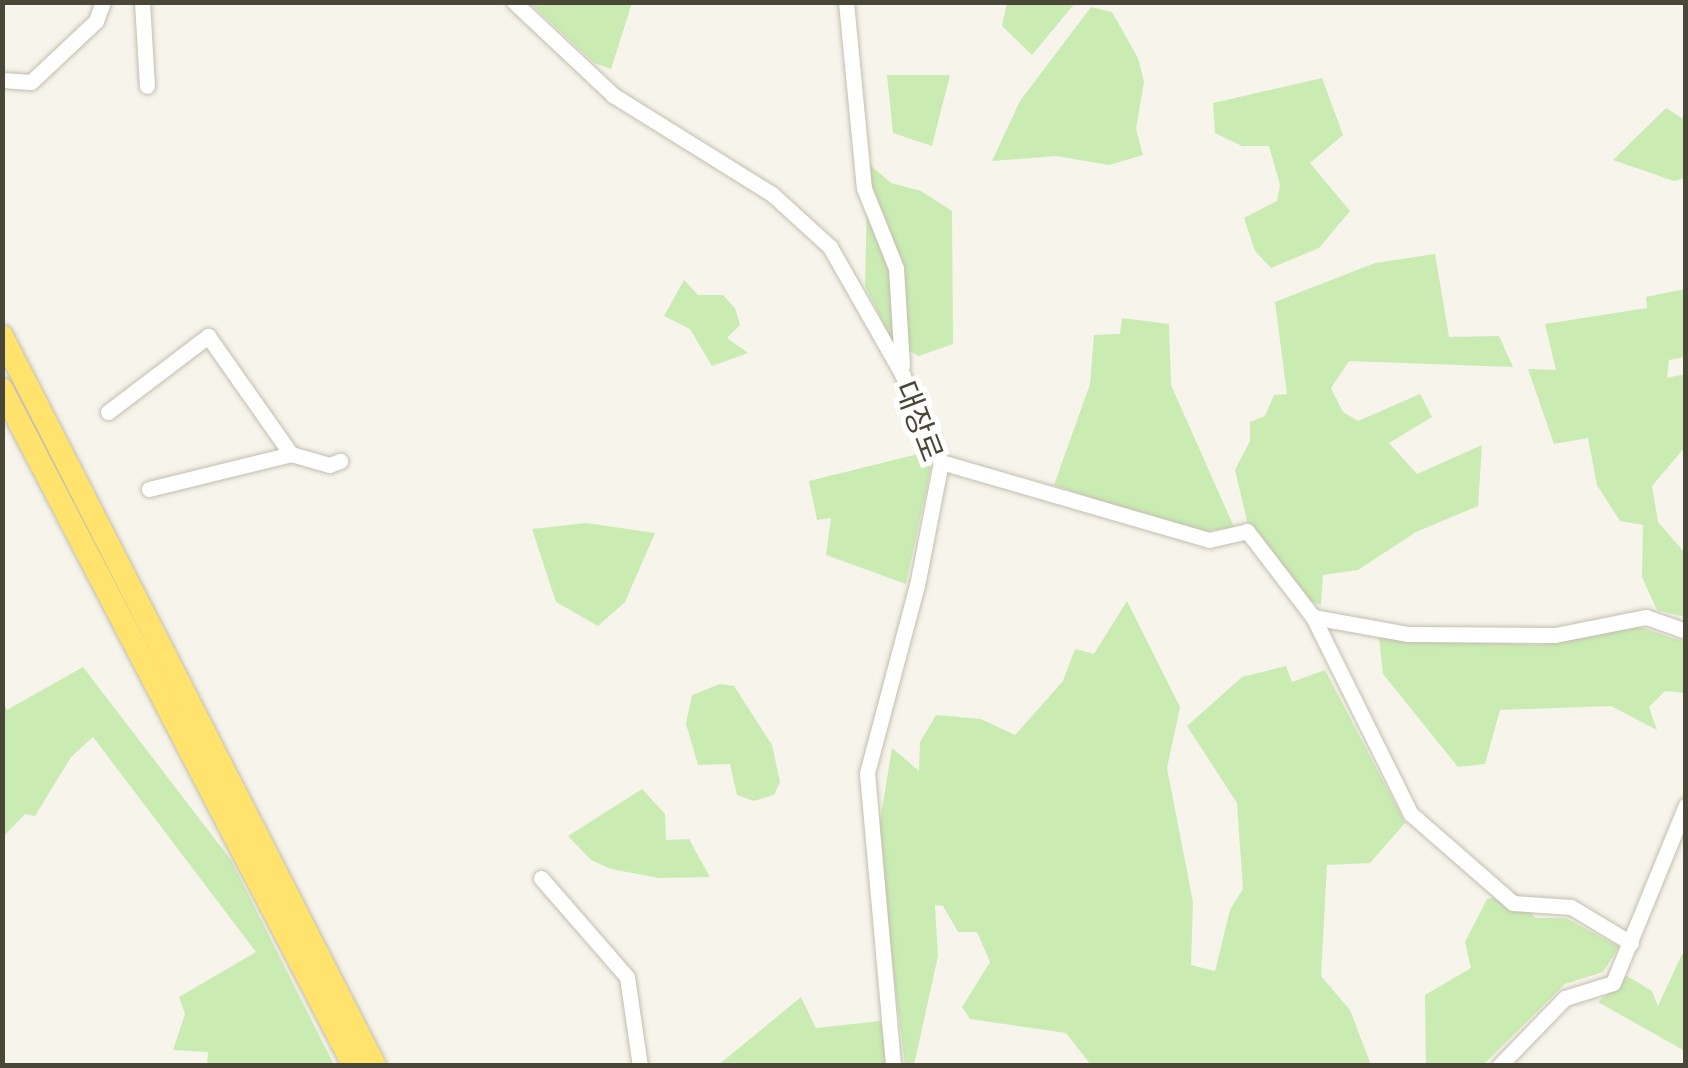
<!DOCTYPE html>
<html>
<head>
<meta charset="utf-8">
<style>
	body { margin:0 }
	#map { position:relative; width:1688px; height:1068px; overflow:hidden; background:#f6f4eb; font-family:Manrope,"Noto Sans KR",sans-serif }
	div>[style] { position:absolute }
	.green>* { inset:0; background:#caecb3 }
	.roads { filter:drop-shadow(0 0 2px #c3bead) drop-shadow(0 0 2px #c3bead) }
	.minor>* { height:15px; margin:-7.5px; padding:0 7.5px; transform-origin:7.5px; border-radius:7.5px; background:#fff }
	.highway>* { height:22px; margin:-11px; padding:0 11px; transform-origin:11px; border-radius:11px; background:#ffe36d }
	span { translate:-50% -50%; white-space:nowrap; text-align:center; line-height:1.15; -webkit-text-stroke:10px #fff; paint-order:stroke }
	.street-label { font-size:30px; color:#4b4738 }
	.frame { position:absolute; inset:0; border:5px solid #4b4738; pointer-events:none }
</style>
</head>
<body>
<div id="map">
	<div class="green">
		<div style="clip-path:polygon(530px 3px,632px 3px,611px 69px,594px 63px)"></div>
		<div style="clip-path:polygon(1007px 3px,1007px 2px,1075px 3px,1032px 55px,1002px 26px)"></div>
		<div style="clip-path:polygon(1091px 7px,1112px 12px,1138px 58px,1144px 82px,1136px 129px,1143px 155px,1109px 165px,1056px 156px,992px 161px,1020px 101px)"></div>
		<div style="clip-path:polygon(887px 75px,950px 75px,932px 146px,893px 133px)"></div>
		<div style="clip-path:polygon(1322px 78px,1343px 135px,1310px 163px,1350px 211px,1319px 248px,1271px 268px,1255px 251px,1244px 218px,1277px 201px,1280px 185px,1269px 146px,1242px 146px,1215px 133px,1213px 103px)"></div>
		<div style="clip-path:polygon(1666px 108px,1685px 120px,1685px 178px,1674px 181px,1613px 160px)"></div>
		<div style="clip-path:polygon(868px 163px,891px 183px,921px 191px,952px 211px,953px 344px,919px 356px,894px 344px,865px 286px)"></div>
		<div style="clip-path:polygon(1435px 254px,1449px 337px,1499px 336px,1513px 367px,1349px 361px,1331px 388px,1343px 412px,1358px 421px,1420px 394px,1432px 417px,1389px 443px,1417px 474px,1482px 445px,1478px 506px,1416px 532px,1358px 570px,1323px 575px,1321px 605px,1305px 600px,1248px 525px,1235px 470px,1250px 441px,1250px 422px,1265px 416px,1274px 395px,1287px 394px,1275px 302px,1375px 263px)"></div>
		<div style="clip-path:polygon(684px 280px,698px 295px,723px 295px,735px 308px,740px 325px,727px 338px,748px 353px,712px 366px,690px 329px,664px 316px)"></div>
		<div style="clip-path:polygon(1685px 289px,1685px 357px,1669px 360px,1667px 378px,1685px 374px,1685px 447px,1652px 486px,1658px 522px,1685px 553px,1685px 617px,1657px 610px,1642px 577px,1643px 525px,1620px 521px,1597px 485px,1588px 438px,1554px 444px,1528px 369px,1556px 370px,1545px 324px,1647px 308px,1646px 297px)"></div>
		<div style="clip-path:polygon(1122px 318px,1169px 324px,1171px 385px,1234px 527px,1194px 533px,1054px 485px,1090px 384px,1094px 335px,1120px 334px)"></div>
		<div style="clip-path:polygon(922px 453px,931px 468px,906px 584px,826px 555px,831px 518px,817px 520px,809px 481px)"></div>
		<div style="clip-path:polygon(586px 523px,655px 533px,625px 602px,598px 626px,556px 602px,532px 529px)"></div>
		<div style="clip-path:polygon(1127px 601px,1180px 707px,1167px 768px,1193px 902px,1191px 965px,1215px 971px,1230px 910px,1243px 889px,1237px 803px,1187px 726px,1242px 677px,1286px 666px,1292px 682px,1325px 670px,1405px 823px,1370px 863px,1327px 865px,1321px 976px,1350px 1010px,1371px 1065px,1091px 1065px,1066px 1033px,970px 1019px,962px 1007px,990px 962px,977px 932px,958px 932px,943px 906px,935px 905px,938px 956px,914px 1065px,905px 1065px,877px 840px,892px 748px,919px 771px,920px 742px,936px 715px,981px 719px,1015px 735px,1063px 681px,1075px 649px,1094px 654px)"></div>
		<div style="clip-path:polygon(1640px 627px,1685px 642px,1685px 693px,1665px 691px,1649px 707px,1657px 730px,1611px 706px,1500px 710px,1485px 764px,1458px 767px,1383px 674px,1379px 638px,1541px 645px)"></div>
		<div style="clip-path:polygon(83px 667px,231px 860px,334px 1065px,207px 1065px,208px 1052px,173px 1050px,185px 1014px,179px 997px,256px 952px,93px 737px,71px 757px,35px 816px,25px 814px,3px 837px,3px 702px,7px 710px)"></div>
		<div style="clip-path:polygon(720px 684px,734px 686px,772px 745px,780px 782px,774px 795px,754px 801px,737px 795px,730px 764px,698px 765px,686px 724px,692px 695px)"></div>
		<div style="clip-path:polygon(642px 789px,665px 814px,666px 840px,689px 839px,710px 877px,659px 878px,611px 869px,591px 860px,568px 836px)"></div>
		<div style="clip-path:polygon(1515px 892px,1535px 918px,1566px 918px,1619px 947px,1603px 972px,1565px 984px,1483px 1065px,1426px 1065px,1425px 995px,1471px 968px,1465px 942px,1487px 899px)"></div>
		<div style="clip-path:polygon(1682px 954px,1685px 954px,1685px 1051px,1598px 1002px,1627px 976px,1652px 991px,1658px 1006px)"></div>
		<div style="clip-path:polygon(801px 997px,816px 1028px,880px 1021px,890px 1065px,717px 1066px)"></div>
	</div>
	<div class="roads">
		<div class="minor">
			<div style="left:142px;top:2px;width:84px;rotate:86.6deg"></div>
			<div style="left:514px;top:2px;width:136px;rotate:43.2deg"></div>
			<div style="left:613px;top:95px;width:187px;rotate:31.9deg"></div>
			<div style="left:772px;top:194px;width:79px;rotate:42.4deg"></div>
			<div style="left:830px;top:247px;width:146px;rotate:60.4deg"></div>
			<div style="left:902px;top:374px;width:96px;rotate:66.1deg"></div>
			<div style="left:941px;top:462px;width:125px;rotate:101deg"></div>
			<div style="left:917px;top:585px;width:195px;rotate:104.9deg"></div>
			<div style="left:867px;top:773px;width:294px;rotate:84.9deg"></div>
			<div style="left:846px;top:2px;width:187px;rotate:84.5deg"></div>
			<div style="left:864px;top:188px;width:86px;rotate:68.2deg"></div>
			<div style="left:896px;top:268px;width:98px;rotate:86.5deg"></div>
			<div style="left:2px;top:80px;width:29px;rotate:4deg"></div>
			<div style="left:31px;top:82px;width:89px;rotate:-43.2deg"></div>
			<div style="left:96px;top:21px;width:20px;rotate:-70deg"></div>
			<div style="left:108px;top:412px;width:126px;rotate:-37.2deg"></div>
			<div style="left:208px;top:336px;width:144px;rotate:54.9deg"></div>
			<div style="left:291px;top:454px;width:40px;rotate:16deg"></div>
			<div style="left:329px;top:465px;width:12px;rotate:-20deg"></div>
			<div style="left:941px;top:462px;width:279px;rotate:16.2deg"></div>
			<div style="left:1209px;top:540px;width:39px;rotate:-13deg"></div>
			<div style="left:1247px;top:531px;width:108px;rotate:52.5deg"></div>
			<div style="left:1313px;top:617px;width:220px;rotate:63.6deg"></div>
			<div style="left:1411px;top:814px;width:135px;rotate:41.1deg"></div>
			<div style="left:1513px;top:903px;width:58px;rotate:3.9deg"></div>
			<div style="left:1571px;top:907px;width:70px;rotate:31deg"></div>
			<div style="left:149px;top:489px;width:146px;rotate:-13.8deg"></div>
			<div style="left:1313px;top:617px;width:97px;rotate:10.1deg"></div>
			<div style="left:1408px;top:634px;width:147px;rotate:0.4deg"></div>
			<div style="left:1555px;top:635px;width:93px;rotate:-11.2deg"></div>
			<div style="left:1646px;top:617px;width:42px;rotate:19.3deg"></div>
			<div style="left:541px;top:878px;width:131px;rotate:49deg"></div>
			<div style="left:627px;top:977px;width:90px;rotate:81.7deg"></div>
			<div style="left:1499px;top:1066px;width:95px;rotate:-45.9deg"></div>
			<div style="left:1565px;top:998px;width:50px;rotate:-17.4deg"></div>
			<div style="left:1613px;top:983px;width:192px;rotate:-67.7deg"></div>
		</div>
		<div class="highway">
			<div style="left:2px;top:336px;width:820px;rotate:62.93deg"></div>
			<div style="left:2px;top:389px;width:763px;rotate:62.53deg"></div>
		</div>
	</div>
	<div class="street-label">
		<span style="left:919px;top:421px;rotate:69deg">대장로</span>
	</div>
	<div class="frame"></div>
</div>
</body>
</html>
